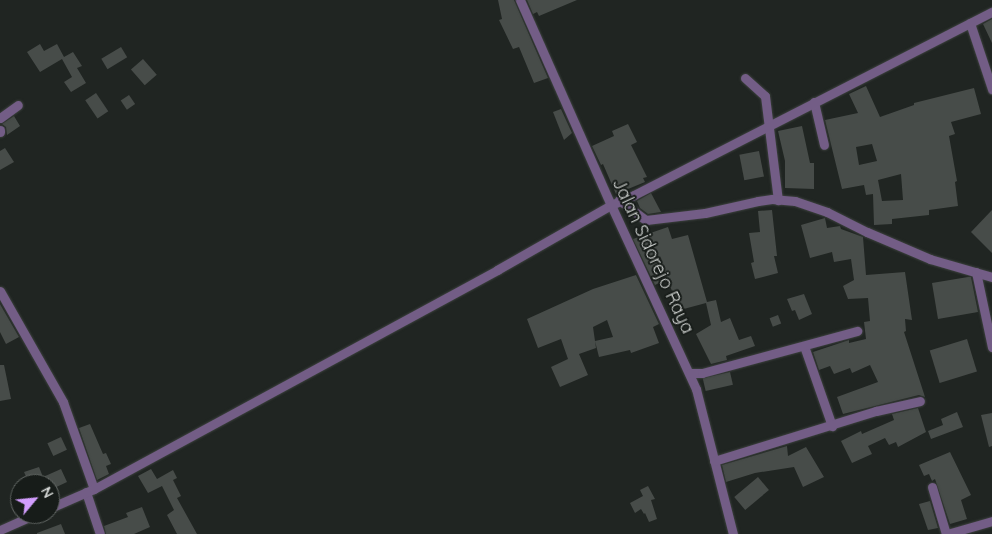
<!DOCTYPE html>
<html>
<head>
<meta charset="utf-8">
<style>
	body { margin:0 }
	#map { position:relative; width:992px; height:534px; overflow:hidden; background:#202522; font-family:Quicksand,sans-serif }
	div>[style] { position:absolute }
	.building>* { inset:0; background:#474c49; transform-origin:0 0 }
	.roads { filter:drop-shadow(0 0 1px #3c413e) drop-shadow(0 0 1px #3c413e) }
	.street>* { height:9px; margin:-4.5px; padding:0 4.5px; transform-origin:4.5px; border-radius:4.5px; background:#735d86 }
	span { translate:-50% -50%; white-space:nowrap; text-align:center; line-height:1.15; -webkit-text-stroke:4px #171c19; paint-order:stroke }
	.street-label { font-size:18px; color:#d1d4d2 }
	.north { position:absolute; left:10px; top:474px; width:50px; height:50px; box-sizing:border-box; background:#171c19; border:1px solid #616663; border-radius:50%; rotate:62deg; font-size:14px; font-weight:700; line-height:20px; text-align:center; color:#d1d4d2 }
	.north::after { content:''; display:block; margin:auto; width:18px; height:22px; background:#d29dfd; clip-path:polygon(50% 0,100% 100%,50% 72%,0 100%) }
</style>
</head>
<body>
<div id="map">
	<div class="building">
		<div style="clip-path:polygon(498px 0,514px 0,548px 78px,534px 83px,519px 47px,513px 49px,499px 20px,502px 19px)"></div>
		<div style="clip-path:polygon(527px 0,577px 0,539px 16px,537px 12px,533px 14px)"></div>
		<div style="clip-path:polygon(992px 19px,992px 43px,983px 24px)"></div>
		<div style="clip-path:polygon(40px 44px,44px 51px,57px 44px,64px 57px,73px 52px,82px 66px,77px 68px,86px 83px,71px 92px,64px 82px,72px 77px,62px 59px,40px 72px,27px 52px)"></div>
		<div style="left:121px;top:47px;width:12px;height:23px;rotate:59deg"></div>
		<div style="left:143px;top:59px;width:21px;height:16px;rotate:49deg"></div>
		<div style="clip-path:polygon(evenodd,866px 86px,880px 117px,914px 105px,914px 103px,974px 88px,981px 114px,951px 122px,955px 134px,949px 136px,957px 181px,955px 182px,958px 206px,929px 210px,929px 215px,892px 219px,892px 224px,874px 225px,873px 194px,866px 195px,864px 185px,842px 189px,825px 120px,858px 113px,849px 94px,866px 86px,872px 144px,877px 161px,859px 165px,856px 147px,872px 144px,866px 86px,901px 174px,903px 200px,882px 201px,878px 180px,901px 174px)"></div>
		<div style="left:96px;top:93px;width:22px;height:13px;rotate:56deg"></div>
		<div style="left:129px;top:95px;width:11px;height:10px;rotate:56deg"></div>
		<div style="clip-path:polygon(561px 109px,572px 133px,564px 140px,553px 112px)"></div>
		<div style="clip-path:polygon(14px 116px,20px 126px,7px 135px,6px 127px,2px 124px)"></div>
		<div style="clip-path:polygon(628px 124px,637px 142px,631px 145px,647px 177px,643px 178px,645px 182px,616px 194px,603px 164px,601px 165px,592px 146px,614px 136px,612px 131px)"></div>
		<div style="clip-path:polygon(802px 126px,810px 163px,814px 163px,814px 189px,785px 188px,785px 161px,778px 131px)"></div>
		<div style="clip-path:polygon(5px 148px,14px 162px,0 170px,0 151px)"></div>
		<div style="left:759px;top:151px;width:26px;height:20px;rotate:79deg"></div>
		<div style="clip-path:polygon(651px 193px,661px 212px,648px 214px,640px 208px,637px 201px)"></div>
		<div style="clip-path:polygon(772px 210px,777px 256px,774px 256px,778px 273px,755px 279px,751px 263px,754px 262px,749px 233px,760px 232px,758px 211px)"></div>
		<div style="clip-path:polygon(992px 210px,992px 253px,971px 232px)"></div>
		<div style="clip-path:polygon(825px 218px,827px 228px,840px 226px,841px 229px,863px 237px,866px 275px,905px 272px,912px 320px,905px 319px,906px 331px,904px 332px,925px 397px,919px 395px,843px 414px,837px 397px,878px 382px,870px 365px,852px 373px,850px 368px,834px 374px,830px 366px,819px 370px,813px 352px,849px 340px,849px 343px,866px 339px,864px 322px,870px 321px,868px 298px,848px 299px,843px 286px,854px 280px,851px 259px,834px 262px,832px 252px,810px 258px,801px 225px)"></div>
		<div style="clip-path:polygon(668px 227px,672px 239px,688px 235px,707px 302px,716px 300px,721px 322px,730px 318px,739px 340px,751px 336px,755px 346px,726px 356px,727px 360px,711px 364px,696px 334px,711px 325px,706px 303px,680px 310px,667px 279px,655px 285px,633px 239px)"></div>
		<div style="clip-path:polygon(evenodd,636px 275px,659px 324px,653px 327px,659px 343px,631px 353px,630px 350px,599px 357px,595px 341px,596px 348px,579px 354px,588px 375px,560px 387px,551px 367px,568px 359px,561px 339px,538px 348px,527px 319px,593px 289px,636px 275px,607px 320px,613px 337px,595px 341px,593px 327px,607px 320px)"></div>
		<div style="clip-path:polygon(968px 277px,971px 277px,978px 312px,938px 319px,932px 283px)"></div>
		<div style="clip-path:polygon(804px 294px,812px 314px,799px 320px,795px 310px,792px 311px,787px 299px)"></div>
		<div style="clip-path:polygon(0 304px,19px 337px,6px 344px,0 332px)"></div>
		<div style="left:778px;top:315px;width:9px;height:9px;rotate:69deg"></div>
		<div style="left:967px;top:339px;width:34px;height:39px;rotate:73deg"></div>
		<div style="clip-path:polygon(0 365px,4px 365px,11px 399px,0 401px)"></div>
		<div style="left:730px;top:372px;width:13px;height:28px;rotate:77deg"></div>
		<div style="clip-path:polygon(918px 408px,926px 432px,898px 447px,896px 442px,889px 445px,885px 438px,868px 446px,872px 454px,852px 463px,841px 441px,861px 431px,862px 434px,894px 420px,892px 414px)"></div>
		<div style="clip-path:polygon(957px 412px,963px 427px,931px 439px,928px 431px,943px 425px,941px 419px)"></div>
		<div style="clip-path:polygon(992px 413px,992px 446px,989px 447px,981px 415px)"></div>
		<div style="clip-path:polygon(90px 424px,103px 454px,106px 453px,111px 464px,106px 466px,109px 474px,97px 480px,79px 428px)"></div>
		<div style="left:61px;top:437px;width:14px;height:15px;rotate:65deg"></div>
		<div style="clip-path:polygon(787px 446px,788px 456px,806px 447px,824px 477px,803px 487px,794px 467px,755px 473px,726px 482px,722px 465px)"></div>
		<div style="clip-path:polygon(950px 452px,971px 495px,961px 500px,967px 519px,950px 524px,935px 479px,932px 481px,929px 474px,924px 476px,919px 465px)"></div>
		<div style="clip-path:polygon(39px 467px,43px 477px,61px 469px,67px 482px,50px 490px,50px 484px,27px 484px,29px 483px,24px 472px)"></div>
		<div style="clip-path:polygon(151px 469px,157px 479px,173px 470px,177px 478px,173px 480px,181px 496px,177px 498px,197px 534px,177px 534px,167px 515px,174px 510px,162px 486px,148px 493px,138px 476px)"></div>
		<div style="left:758px;top:477px;width:17px;height:31px;rotate:50deg"></div>
		<div style="clip-path:polygon(648px 486px,655px 499px,651px 500px,657px 519px,649px 522px,645px 513px,644px 514px,641px 509px,635px 513px,630px 503px,643px 496px,640px 490px)"></div>
		<div style="clip-path:polygon(930px 501px,938px 528px,928px 530px,919px 504px)"></div>
		<div style="clip-path:polygon(142px 507px,150px 527px,134px 534px,106px 534px,104px 526px,128px 517px,126px 513px)"></div>
		<div style="clip-path:polygon(61px 524px,65px 534px,37px 534px,37px 533px)"></div>
	</div>
	<div class="roads">
		<div class="street">
			<div style="left:520px;top:0;width:224px;rotate:66.1deg"></div>
			<div style="left:611px;top:205px;width:203px;rotate:65.2deg"></div>
			<div style="left:696px;top:389px;width:150px;rotate:75.7deg"></div>
			<div style="left:970px;top:23px;width:70px;rotate:71.6deg"></div>
			<div style="left:745px;top:78px;width:27px;rotate:42deg"></div>
			<div style="left:765px;top:96px;width:105px;rotate:82.9deg"></div>
			<div style="left:814px;top:102px;width:44px;rotate:76.9deg"></div>
			<div style="left:0;top:118px;width:22px;rotate:-36deg"></div>
			<div style="left:0;top:130px;width:2px;rotate:90deg"></div>
			<div style="left:619px;top:200px;width:34px;rotate:37deg"></div>
			<div style="left:646px;top:220px;width:59px;rotate:-6.8deg"></div>
			<div style="left:705px;top:213px;width:54px;rotate:-12.8deg"></div>
			<div style="left:758px;top:201px;width:14px;rotate:-8deg"></div>
			<div style="left:772px;top:199px;width:23px;rotate:5deg"></div>
			<div style="left:795px;top:201px;width:34px;rotate:19deg"></div>
			<div style="left:827px;top:212px;width:45px;rotate:26.6deg"></div>
			<div style="left:867px;top:232px;width:69px;rotate:23.2deg"></div>
			<div style="left:930px;top:259px;width:65px;rotate:16.2deg"></div>
			<div style="left:976px;top:272px;width:77px;rotate:78deg"></div>
			<div style="left:0;top:291px;width:128px;rotate:60.4deg"></div>
			<div style="left:63px;top:402px;width:92px;rotate:70.4deg"></div>
			<div style="left:804px;top:346px;width:85px;rotate:70.7deg"></div>
			<div style="left:690px;top:373px;width:12px"></div>
			<div style="left:702px;top:373px;width:161px;rotate:-15.2deg"></div>
			<div style="left:714px;top:461px;width:170px;rotate:-17.2deg"></div>
			<div style="left:876px;top:411px;width:45px;rotate:-12.8deg"></div>
			<div style="left:932px;top:487px;width:49px;rotate:73.4deg"></div>
			<div style="left:86px;top:492px;width:44px;rotate:71.6deg"></div>
			<div style="left:50px;top:508px;width:48px;rotate:-23.4deg"></div>
			<div style="left:94px;top:489px;width:459px;rotate:-28.5deg"></div>
			<div style="left:497px;top:270px;width:131px;rotate:-29.7deg"></div>
			<div style="left:611px;top:205px;width:25px;rotate:-23deg"></div>
			<div style="left:634px;top:195px;width:402px;rotate:-27.1deg"></div>
			<div style="left:0;top:530px;width:39px;rotate:-24deg"></div>
			<div style="left:947px;top:534px;width:47px;rotate:-16.1deg"></div>
		</div>
	</div>
	<div class="street-label">
		<span style="left:653px;top:256px;rotate:65deg">Jalan Sidorejo Raya</span>
	</div>
	<div class="north">N</div>
</div>
</body>
</html>
